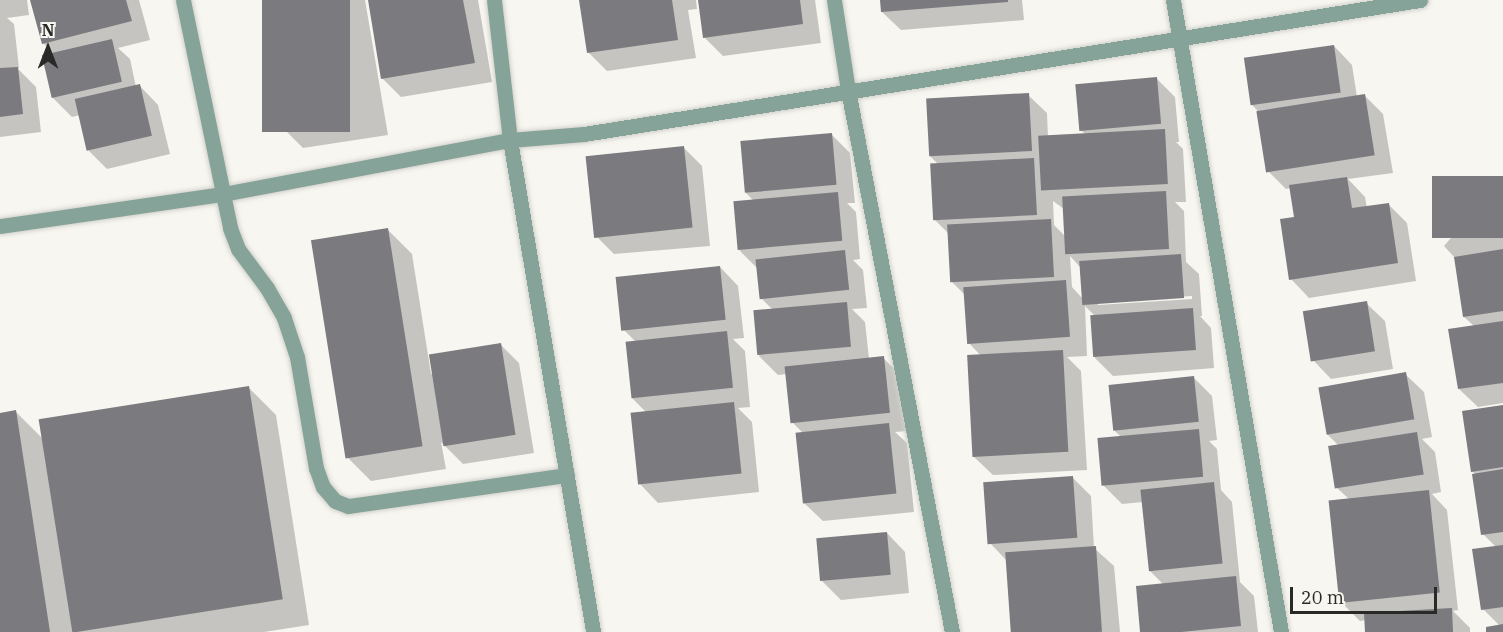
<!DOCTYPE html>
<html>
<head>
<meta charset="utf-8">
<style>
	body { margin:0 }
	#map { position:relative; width:1503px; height:632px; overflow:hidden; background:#f7f6f0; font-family:"IBM Plex Serif",serif }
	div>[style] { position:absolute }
	.shadow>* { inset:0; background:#0003 }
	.building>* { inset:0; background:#7b7a7f; transform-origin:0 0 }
	.roads { filter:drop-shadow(0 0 2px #d2d1cc) drop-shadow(0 0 2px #d2d1cc) }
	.lane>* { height:15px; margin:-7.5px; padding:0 7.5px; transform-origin:7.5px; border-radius:7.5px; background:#86a399 }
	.street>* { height:15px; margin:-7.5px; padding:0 7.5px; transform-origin:7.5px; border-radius:7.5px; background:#86a399 }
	span { translate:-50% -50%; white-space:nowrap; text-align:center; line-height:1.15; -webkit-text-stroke:4.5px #f7f6f0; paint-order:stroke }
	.north { position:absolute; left:18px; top:18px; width:60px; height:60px; -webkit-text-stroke:4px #f7f6f0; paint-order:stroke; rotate:0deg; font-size:16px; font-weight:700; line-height:24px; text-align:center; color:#292927 }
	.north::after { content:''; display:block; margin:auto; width:21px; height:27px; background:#292927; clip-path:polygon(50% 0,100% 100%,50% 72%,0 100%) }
	.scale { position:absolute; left:1290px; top:587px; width:147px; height:27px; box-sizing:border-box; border:3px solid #292927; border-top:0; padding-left:8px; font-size:18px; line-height:21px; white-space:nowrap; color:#292927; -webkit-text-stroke:4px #f7f6f0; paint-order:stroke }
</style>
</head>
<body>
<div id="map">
	<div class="shadow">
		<div style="clip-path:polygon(0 0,27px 0,29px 15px,7px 18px,14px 24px,19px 68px,17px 68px,36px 87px,41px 132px,0 137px)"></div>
		<div style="clip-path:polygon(32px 0,139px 0,150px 40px,118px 48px,130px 59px,136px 87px,140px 86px,158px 105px,170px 154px,107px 169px,89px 151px,80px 115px,72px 117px,53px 98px,54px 54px,43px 43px)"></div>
		<div style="clip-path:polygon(263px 0,365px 0,388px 135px,303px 148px,285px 130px)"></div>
		<div style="clip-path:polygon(369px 0,478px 0,492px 82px,401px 97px,382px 78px)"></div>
		<div style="clip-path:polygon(581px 0,696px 0,697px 9px,688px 10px,696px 58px,607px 71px,588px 52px)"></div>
		<div style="clip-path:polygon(699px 0,815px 0,821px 43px,723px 56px,705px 38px)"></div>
		<div style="clip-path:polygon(881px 0,1022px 0,1024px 20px,901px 30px,882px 12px)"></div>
		<div style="clip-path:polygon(1334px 46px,1352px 65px,1357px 97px,1365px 96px,1383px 114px,1393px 173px,1348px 179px,1365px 197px,1367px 208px,1389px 205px,1407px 223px,1416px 281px,1309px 298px,1291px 279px,1296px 218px,1291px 188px,1286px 189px,1267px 170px,1257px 110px,1252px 105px)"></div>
		<div style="clip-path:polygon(evenodd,1157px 79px,1175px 97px,1179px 142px,1176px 142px,1183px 149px,1186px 202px,1175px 202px,1184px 211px,1186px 262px,1199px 274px,1202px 316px,1200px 316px,1211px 328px,1214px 368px,1113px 376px,1095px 358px,1095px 316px,1085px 306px,1087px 356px,1067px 357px,1081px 371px,1087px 470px,993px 475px,974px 457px,982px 357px,968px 342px,965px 295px,952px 282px,950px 235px,935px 220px,939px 165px,930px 156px,1028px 95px,1047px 113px,1048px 137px,1086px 135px,1079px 128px,1157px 79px,1053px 201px,1064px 209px,1066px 237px,1054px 225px,1053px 201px,1157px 79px,1070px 256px,1080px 267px,1083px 299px,1072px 287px,1070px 256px,1157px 79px,1192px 296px,1192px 299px,1098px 305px,1098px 302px,1192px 296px)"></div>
		<div style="clip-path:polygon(831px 134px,850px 153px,855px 203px,847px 203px,856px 212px,860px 259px,853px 260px,863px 270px,867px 308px,852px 309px,865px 322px,869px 359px,883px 358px,902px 376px,907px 431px,895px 432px,907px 443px,914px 512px,823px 521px,804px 503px,803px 433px,792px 422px,787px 374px,778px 375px,759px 356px,773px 310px,761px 298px,758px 269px,740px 251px,755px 202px,746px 193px)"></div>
		<div style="clip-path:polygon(683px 147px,702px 166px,710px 246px,614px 254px,596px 236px)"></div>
		<div style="clip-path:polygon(1503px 177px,1503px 403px,1478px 407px,1459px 389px,1474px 326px,1464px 317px,1455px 258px,1444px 246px)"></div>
		<div style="clip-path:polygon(388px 230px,412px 254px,431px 374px,501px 345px,519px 363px,534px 453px,463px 464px,441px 442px,446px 469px,371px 481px,347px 457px)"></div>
		<div style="clip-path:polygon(720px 267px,738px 286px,744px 338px,733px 339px,745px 351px,750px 407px,738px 408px,752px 422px,759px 492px,658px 503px,640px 484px,647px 413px,632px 398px,635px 341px,623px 329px)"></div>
		<div style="clip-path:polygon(1366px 303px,1385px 321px,1393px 369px,1331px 379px,1313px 360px)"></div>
		<div style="clip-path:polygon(1405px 374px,1424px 392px,1432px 437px,1422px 439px,1435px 452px,1441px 492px,1432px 494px,1447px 510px,1458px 610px,1453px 611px,1470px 628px,1470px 632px,1367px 632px,1366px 620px,1360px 621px,1341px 602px,1349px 499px,1337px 488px,1339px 446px,1327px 434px)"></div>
		<div style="clip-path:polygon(1194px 378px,1212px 396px,1217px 440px,1209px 441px,1217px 449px,1221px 490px,1232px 502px,1240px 582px,1254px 596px,1258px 632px,1142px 632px,1164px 585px,1150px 571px,1143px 502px,1122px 504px,1104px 486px,1122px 438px,1114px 430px)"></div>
		<div style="clip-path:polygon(249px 388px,276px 415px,309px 625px,264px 632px,75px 632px,72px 629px,73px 632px,0 632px,0 414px,16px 412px,43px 439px)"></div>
		<div style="clip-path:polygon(1503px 407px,1503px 632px,1488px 632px,1500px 626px,1483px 609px,1496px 547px,1483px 534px,1476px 475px,1472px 471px)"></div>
		<div style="clip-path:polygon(1072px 477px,1091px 496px,1094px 548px,1114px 566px,1120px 632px,1013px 632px,1007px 561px,989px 542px)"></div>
		<div style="clip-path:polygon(887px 533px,905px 552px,909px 593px,841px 600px,822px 581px)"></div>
	</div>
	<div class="building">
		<div style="clip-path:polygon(30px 0,126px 0,132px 21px,42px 44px)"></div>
		<div style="left:262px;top:0;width:88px;height:132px"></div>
		<div style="clip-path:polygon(368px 0,463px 0,475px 63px,381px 79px)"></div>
		<div style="clip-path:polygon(579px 0,672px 0,678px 40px,587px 53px)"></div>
		<div style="clip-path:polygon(698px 0,800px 0,803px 24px,703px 38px)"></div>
		<div style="clip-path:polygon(880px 0,1008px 0,1008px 2px,881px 12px)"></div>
		<div style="left:112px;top:39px;width:44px;height:72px;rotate:77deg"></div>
		<div style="left:1334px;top:45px;width:48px;height:91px;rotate:82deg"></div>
		<div style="clip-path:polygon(18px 67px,23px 114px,0 117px,0 68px)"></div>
		<div style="left:1157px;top:77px;width:47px;height:82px;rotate:85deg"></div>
		<div style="left:140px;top:84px;width:53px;height:67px;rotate:77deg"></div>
		<div style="left:1029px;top:93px;width:58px;height:103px;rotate:87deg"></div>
		<div style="left:1365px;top:94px;width:62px;height:110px;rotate:81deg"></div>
		<div style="left:1165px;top:129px;width:55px;height:127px;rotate:87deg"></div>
		<div style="left:832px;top:133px;width:52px;height:92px;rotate:85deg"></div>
		<div style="left:684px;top:146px;width:82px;height:99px;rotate:84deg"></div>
		<div style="left:1034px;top:158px;width:57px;height:104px;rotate:87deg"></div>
		<div style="left:1503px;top:176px;width:62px;height:71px;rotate:90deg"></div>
		<div style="clip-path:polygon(1347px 177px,1352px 208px,1389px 203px,1398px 263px,1289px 280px,1280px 219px,1294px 217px,1289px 185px)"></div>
		<div style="left:1166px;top:191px;width:58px;height:104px;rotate:87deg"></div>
		<div style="left:838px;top:192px;width:49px;height:105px;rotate:85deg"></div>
		<div style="left:1051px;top:219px;width:58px;height:104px;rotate:87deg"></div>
		<div style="left:388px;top:228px;width:221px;height:78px;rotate:81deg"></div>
		<div style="clip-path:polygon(1503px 249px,1503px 311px,1463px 317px,1454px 257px)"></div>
		<div style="left:845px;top:250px;width:40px;height:90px;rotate:84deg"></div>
		<div style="left:1181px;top:254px;width:44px;height:102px;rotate:86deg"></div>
		<div style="left:720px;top:266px;width:54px;height:105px;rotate:84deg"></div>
		<div style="left:1066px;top:280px;width:57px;height:103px;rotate:86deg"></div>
		<div style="left:1367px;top:301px;width:51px;height:65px;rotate:81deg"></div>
		<div style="left:847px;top:302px;width:45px;height:94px;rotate:85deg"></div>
		<div style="left:1193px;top:308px;width:42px;height:103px;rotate:86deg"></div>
		<div style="clip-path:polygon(1503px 321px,1503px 383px,1458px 389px,1448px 329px)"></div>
		<div style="left:727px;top:331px;width:57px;height:102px;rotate:84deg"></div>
		<div style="left:501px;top:343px;width:93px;height:73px;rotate:81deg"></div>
		<div style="left:1063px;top:350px;width:102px;height:96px;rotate:87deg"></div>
		<div style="left:884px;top:356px;width:57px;height:100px;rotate:84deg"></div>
		<div style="left:1406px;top:372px;width:48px;height:89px;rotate:80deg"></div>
		<div style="left:1194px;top:376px;width:46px;height:86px;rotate:84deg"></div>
		<div style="left:249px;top:386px;width:216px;height:213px;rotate:81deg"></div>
		<div style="left:734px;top:402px;width:72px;height:104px;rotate:84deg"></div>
		<div style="clip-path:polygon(1503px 405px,1503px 467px,1471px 472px,1462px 411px)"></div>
		<div style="clip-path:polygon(16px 410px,50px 632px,0 632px,0 413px)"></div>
		<div style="left:889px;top:423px;width:71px;height:94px;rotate:84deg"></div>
		<div style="left:1199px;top:429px;width:48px;height:102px;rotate:85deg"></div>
		<div style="left:1417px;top:432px;width:43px;height:90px;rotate:81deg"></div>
		<div style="clip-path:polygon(1503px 469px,1503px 532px,1481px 535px,1472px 474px)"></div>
		<div style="left:1073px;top:476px;width:62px;height:90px;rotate:86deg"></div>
		<div style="left:1214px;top:482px;width:82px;height:74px;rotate:84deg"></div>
		<div style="left:1429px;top:490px;width:103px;height:101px;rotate:84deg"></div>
		<div style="left:887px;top:532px;width:43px;height:71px;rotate:85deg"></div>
		<div style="clip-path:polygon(1503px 545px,1503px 607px,1481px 610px,1472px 549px)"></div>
		<div style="left:1096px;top:546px;width:86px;height:91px;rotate:86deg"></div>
		<div style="clip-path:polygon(1236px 576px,1241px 626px,1181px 632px,1140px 632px,1136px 586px)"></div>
		<div style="clip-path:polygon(1452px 608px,1453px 632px,1365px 632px,1364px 613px)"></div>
		<div style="clip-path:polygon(1503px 624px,1503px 632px,1486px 632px,1486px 627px)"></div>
	</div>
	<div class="roads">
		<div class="lane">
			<div style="left:223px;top:194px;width:35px;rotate:78deg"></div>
			<div style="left:230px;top:228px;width:22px;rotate:69deg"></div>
			<div style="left:238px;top:249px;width:49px;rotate:53.4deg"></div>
			<div style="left:267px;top:288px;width:34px;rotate:60deg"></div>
			<div style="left:284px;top:318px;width:41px;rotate:71.6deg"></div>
			<div style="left:297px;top:357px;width:113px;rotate:80.3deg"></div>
			<div style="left:316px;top:468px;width:20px;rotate:70deg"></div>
			<div style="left:323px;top:487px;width:18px;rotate:49deg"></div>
			<div style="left:335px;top:501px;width:14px;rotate:21deg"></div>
			<div style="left:348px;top:506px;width:221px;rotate:-8.1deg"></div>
		</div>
		<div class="street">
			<div style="left:183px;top:0;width:198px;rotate:78.3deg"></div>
			<div style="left:494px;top:0;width:141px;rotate:83.5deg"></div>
			<div style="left:510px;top:140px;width:499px;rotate:80.4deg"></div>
			<div style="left:834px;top:0;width:91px;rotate:81.2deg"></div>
			<div style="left:848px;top:90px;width:552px;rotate:79.14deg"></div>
			<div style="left:1173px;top:0;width:641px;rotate:80.3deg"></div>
			<div style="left:0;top:226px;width:225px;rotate:-8.2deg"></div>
			<div style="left:223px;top:194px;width:292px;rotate:-10.7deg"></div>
			<div style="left:510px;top:140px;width:74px;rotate:-4.6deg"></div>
			<div style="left:584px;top:134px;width:847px;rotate:-9.11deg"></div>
		</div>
	</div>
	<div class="north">N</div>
	<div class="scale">20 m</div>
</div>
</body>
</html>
